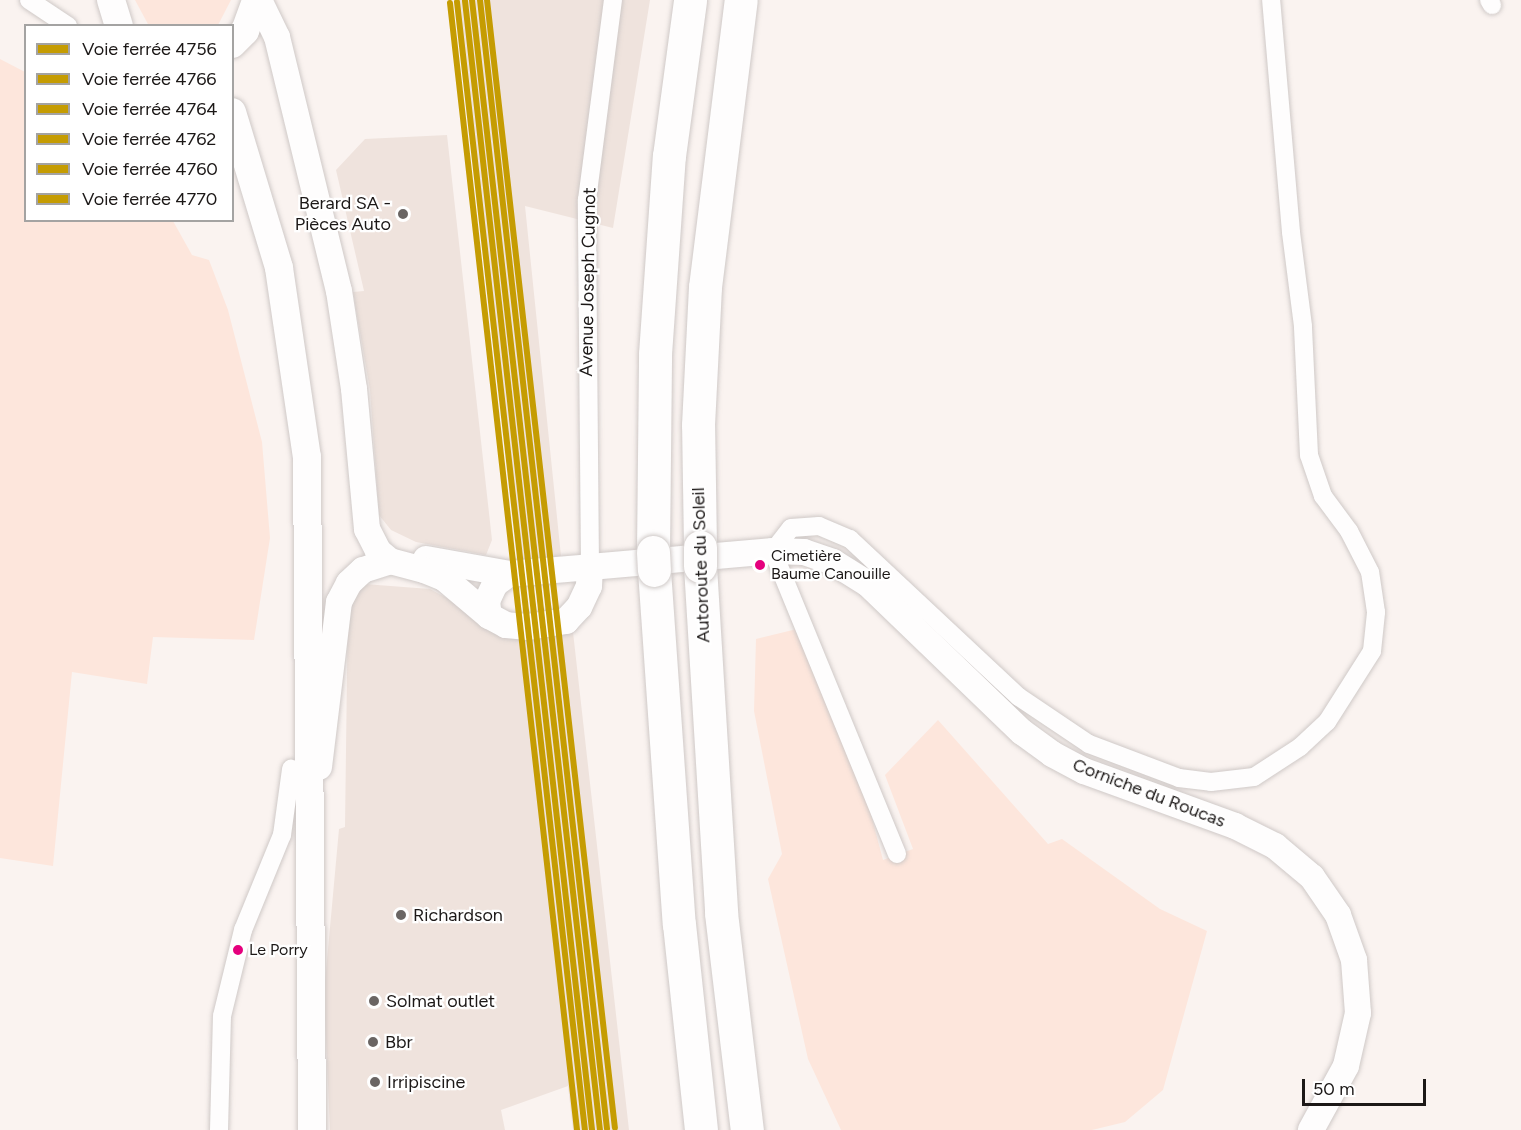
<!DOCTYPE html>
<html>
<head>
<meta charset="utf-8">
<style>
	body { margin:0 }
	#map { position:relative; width:1521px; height:1130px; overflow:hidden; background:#faf3f0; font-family:Figtree,sans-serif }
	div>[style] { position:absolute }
	.built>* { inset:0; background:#efe3dd }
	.green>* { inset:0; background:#fde6dc }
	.roads { filter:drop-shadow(0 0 2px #cfc9c7) drop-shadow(0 0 2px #cfc9c7) }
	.street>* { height:18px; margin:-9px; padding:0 9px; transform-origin:9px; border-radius:9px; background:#fefdfd }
	.secondary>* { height:26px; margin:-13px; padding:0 13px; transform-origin:13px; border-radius:13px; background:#fefdfd }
	.primary>* { height:28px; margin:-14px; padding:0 14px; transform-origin:14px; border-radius:14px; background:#fefdfd }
	.highway>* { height:33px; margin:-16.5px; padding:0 16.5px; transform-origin:16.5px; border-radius:16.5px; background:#fefdfd }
	.bridges { filter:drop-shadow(0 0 2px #cfc9c7) drop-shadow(0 0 2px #cfc9c7) }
	.highway-bridge>* { height:33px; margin:-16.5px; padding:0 16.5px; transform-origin:16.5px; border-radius:16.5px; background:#fefdfd }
	.rail-1>* { height:6px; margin:-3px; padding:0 3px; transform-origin:3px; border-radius:3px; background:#c59c02 }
	.rail-2>* { height:6px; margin:-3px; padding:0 3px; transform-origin:3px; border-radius:3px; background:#c59c02 }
	.rail-3>* { height:6px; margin:-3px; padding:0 3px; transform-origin:3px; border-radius:3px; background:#c59c02 }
	.rail-4>* { height:6px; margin:-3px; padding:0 3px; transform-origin:3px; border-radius:3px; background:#c59c02 }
	.rail-5>* { height:6px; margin:-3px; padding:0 3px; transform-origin:3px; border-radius:3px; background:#c59c02 }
	.rail-6>* { height:6px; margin:-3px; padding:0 3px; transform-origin:3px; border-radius:3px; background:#c59c02 }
	.dots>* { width:16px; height:16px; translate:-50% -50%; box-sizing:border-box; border:3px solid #fff; border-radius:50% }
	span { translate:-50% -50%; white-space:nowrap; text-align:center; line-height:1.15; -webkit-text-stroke:4.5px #fff; paint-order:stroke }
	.bus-label { font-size:16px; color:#1c1817 }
	.left { translate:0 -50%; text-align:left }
	.poi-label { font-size:18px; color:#1c1817 }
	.right { translate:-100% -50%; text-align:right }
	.street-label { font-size:18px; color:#1c1817 }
	.legend { position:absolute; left:24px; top:24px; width:210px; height:198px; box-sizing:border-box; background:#fff; border:2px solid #a4a3a2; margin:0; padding:8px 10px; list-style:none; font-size:18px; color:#1c1817 }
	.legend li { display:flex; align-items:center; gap:12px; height:30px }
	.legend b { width:30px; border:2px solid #a4a3a2 }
	.scale { position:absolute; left:1302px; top:1079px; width:124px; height:27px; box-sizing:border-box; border:3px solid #1c1817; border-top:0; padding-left:8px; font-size:18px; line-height:21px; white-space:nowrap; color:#1c1817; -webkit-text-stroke:4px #fff; paint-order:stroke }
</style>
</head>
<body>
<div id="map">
	<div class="built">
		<div style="clip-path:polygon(457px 0,650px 0,613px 228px,525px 206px,561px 556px,522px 560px)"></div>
		<div style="clip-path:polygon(447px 135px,492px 540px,486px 555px,416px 542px,391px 530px,379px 515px,370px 390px,353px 292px,364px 291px,336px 170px,365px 139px)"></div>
		<div style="clip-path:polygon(364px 584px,430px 589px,520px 638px,573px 632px,629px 1130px,573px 1130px,568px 1086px,501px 1110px,505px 1130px,330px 1130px,324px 993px,339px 829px,345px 827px,348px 598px)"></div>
	</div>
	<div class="green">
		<div style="clip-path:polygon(135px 0,231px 0,218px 25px,149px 26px)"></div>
		<div style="clip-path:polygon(0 59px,25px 72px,26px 220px,173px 221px,192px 255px,209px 260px,228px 310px,262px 442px,270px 538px,254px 640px,153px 637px,147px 684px,72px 672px,53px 866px,0 858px)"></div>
		<div style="clip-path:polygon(797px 629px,870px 811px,883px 860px,913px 849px,885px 775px,938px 720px,1048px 844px,1062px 839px,1160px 909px,1207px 931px,1163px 1090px,1125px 1122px,1092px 1130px,841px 1130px,808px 1059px,768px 879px,782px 854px,754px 711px,756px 639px)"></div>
	</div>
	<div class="roads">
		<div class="street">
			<div style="left:29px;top:0;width:47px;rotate:33.7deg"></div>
			<div style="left:1489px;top:0;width:6px;rotate:59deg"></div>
			<div style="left:590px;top:567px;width:367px;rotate:-90.5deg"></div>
			<div style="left:587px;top:200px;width:202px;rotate:-82.6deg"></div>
			<div style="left:897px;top:854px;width:327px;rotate:-112.3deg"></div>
			<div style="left:773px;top:551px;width:29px;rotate:-52deg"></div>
			<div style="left:791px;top:528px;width:28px;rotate:-4deg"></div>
			<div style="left:819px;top:526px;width:34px;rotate:23deg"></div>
			<div style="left:850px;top:539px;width:231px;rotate:43.1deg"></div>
			<div style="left:1019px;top:697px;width:84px;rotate:33.9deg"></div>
			<div style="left:1089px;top:744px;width:96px;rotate:20.7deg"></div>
			<div style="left:1179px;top:778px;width:32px;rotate:7deg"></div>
			<div style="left:1211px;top:782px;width:43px;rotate:-6.6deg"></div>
			<div style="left:1254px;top:777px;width:55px;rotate:-33.1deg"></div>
			<div style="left:1300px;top:747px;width:37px;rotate:-43deg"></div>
			<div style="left:1327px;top:722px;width:84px;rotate:-57.6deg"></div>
			<div style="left:1372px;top:651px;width:39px;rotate:-84deg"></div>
			<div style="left:1376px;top:612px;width:40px;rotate:-98.5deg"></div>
			<div style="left:1370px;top:572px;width:46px;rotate:-117.1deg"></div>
			<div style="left:1349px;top:531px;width:44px;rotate:-126.6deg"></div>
			<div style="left:1323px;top:496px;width:43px;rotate:-108.9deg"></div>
			<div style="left:1309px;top:455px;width:129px;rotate:-92.7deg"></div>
			<div style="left:1303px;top:326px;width:95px;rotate:-97.3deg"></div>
			<div style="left:1291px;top:232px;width:233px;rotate:-94.9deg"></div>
			<div style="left:219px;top:1130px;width:114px;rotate:-88.5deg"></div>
			<div style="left:222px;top:1016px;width:89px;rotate:-76.3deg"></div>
			<div style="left:243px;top:930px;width:103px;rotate:-67.7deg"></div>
			<div style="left:282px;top:835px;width:67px;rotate:-82.2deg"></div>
		</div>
		<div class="secondary">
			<div style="left:259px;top:0;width:41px;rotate:64.1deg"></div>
			<div style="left:277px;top:37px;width:261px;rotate:76.3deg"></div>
			<div style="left:339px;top:291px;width:99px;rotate:81.3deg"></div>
			<div style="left:354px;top:389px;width:141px;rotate:84.7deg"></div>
			<div style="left:367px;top:529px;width:25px;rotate:63deg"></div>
			<div style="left:378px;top:551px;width:16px;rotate:40deg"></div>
			<div style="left:426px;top:559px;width:84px;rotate:10.2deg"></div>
			<div style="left:509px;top:574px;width:81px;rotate:-4.9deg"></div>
			<div style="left:590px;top:567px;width:19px;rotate:93deg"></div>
			<div style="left:589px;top:586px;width:23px;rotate:115deg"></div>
			<div style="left:579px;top:607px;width:19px;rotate:133deg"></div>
			<div style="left:566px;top:621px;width:38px;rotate:171deg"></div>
			<div style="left:528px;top:627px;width:22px;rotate:-175deg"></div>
			<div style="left:506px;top:625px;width:19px;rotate:-152deg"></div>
			<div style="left:489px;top:616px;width:15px;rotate:-98deg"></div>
			<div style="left:487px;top:601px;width:19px;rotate:-65deg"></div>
			<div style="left:495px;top:584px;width:17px;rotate:-36deg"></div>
			<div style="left:590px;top:567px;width:184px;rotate:-5deg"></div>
			<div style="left:773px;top:551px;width:31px;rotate:2deg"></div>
			<div style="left:804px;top:552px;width:31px;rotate:19deg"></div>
			<div style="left:833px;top:562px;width:40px;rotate:32deg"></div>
			<div style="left:867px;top:583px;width:215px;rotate:43.9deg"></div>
			<div style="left:1022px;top:732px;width:37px;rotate:36deg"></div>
			<div style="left:1052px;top:754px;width:36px;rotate:28deg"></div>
			<div style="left:1084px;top:771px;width:161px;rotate:20deg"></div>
			<div style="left:1235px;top:826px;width:45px;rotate:26.6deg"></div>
			<div style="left:1275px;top:846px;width:48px;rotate:40deg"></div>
			<div style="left:1312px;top:877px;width:46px;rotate:55.6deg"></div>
			<div style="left:1338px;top:915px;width:48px;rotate:70.4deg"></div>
			<div style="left:1354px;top:960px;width:53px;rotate:85.7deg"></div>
			<div style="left:1358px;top:1013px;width:54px;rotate:102.8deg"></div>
			<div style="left:1346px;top:1066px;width:73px;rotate:118.7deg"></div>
			<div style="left:319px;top:767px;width:166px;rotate:-83.1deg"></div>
			<div style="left:339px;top:602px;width:21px;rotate:-62deg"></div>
			<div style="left:349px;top:583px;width:19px;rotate:-43deg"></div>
			<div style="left:363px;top:570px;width:28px;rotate:-18deg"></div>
			<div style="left:390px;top:561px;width:35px;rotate:15deg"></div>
			<div style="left:424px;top:570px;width:22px;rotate:22deg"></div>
			<div style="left:444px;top:578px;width:59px;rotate:40.2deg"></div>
		</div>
		<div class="primary">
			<div style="left:111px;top:0;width:27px;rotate:73deg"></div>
			<div style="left:232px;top:44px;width:18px;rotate:-45deg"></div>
			<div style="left:245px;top:31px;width:33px;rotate:-70deg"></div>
			<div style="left:232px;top:112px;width:163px;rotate:73.2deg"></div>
			<div style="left:279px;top:268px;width:191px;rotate:81.6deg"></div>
			<div style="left:307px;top:457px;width:673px;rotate:89.57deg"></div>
		</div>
		<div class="highway">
			<div style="left:700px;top:547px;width:122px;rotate:-90.9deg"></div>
			<div style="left:698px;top:425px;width:138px;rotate:-87.1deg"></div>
			<div style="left:705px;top:287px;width:289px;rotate:-82.9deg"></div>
			<div style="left:653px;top:552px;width:198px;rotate:-89.4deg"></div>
			<div style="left:655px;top:354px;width:198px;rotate:-86deg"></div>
			<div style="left:669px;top:156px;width:157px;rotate:-82.3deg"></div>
			<div style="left:700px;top:566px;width:348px;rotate:86.5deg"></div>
			<div style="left:721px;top:913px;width:219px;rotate:83.2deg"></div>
			<div style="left:654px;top:570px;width:355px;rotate:86deg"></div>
			<div style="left:679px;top:924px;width:207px;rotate:83.9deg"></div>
		</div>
	</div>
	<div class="bridges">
		<div class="highway-bridge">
			<div style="left:700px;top:547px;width:19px;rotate:90deg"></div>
			<div style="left:653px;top:552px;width:18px;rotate:87deg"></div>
		</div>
	</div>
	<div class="rail-1">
		<div style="left:472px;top:0;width:1137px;rotate:83.54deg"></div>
	</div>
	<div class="rail-2">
		<div style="left:465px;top:1px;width:1136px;rotate:83.58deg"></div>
	</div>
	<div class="rail-3">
		<div style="left:480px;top:0;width:1136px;rotate:83.58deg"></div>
	</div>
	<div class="rail-4">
		<div style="left:457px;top:2px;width:1135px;rotate:83.53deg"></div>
	</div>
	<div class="rail-5">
		<div style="left:487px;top:0;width:1135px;rotate:83.53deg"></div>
	</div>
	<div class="rail-6">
		<div style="left:450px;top:3px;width:1134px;rotate:83.57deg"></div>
	</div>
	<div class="dots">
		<div style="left:403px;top:214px;background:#6a6563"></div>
		<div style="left:760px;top:565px;background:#e5007d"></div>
		<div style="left:401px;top:915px;background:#6a6563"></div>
		<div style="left:238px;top:950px;background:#e5007d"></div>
		<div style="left:374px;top:1001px;background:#6a6563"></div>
		<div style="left:373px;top:1042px;background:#6a6563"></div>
		<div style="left:375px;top:1082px;background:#6a6563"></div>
	</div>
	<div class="bus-label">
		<span class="left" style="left:771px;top:565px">Cimetière<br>Baume Canouille</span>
		<span class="left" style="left:249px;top:950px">Le Porry</span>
	</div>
	<div class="poi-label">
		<span class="right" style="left:391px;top:214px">Berard SA -<br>Pièces Auto</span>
		<span class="left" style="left:413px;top:915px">Richardson</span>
		<span class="left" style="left:386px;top:1001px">Solmat outlet</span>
		<span class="left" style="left:385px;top:1042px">Bbr</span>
		<span class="left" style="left:387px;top:1082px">Irripiscine</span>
	</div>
	<div class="street-label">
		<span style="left:588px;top:282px;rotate:-89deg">Avenue Joseph Cugnot</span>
		<span style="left:701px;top:565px;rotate:-92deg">Autoroute du Soleil</span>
		<span style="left:1149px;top:793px;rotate:21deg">Corniche du Roucas</span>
	</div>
	<ul class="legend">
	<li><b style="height:8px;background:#c59c02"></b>Voie ferrée 4756</li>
	<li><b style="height:8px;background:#c59c02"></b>Voie ferrée 4766</li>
	<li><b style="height:8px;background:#c59c02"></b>Voie ferrée 4764</li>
	<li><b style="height:8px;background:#c59c02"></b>Voie ferrée 4762</li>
	<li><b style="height:8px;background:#c59c02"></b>Voie ferrée 4760</li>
	<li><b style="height:8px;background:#c59c02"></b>Voie ferrée 4770</li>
	</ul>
	<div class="scale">50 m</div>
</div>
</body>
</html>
